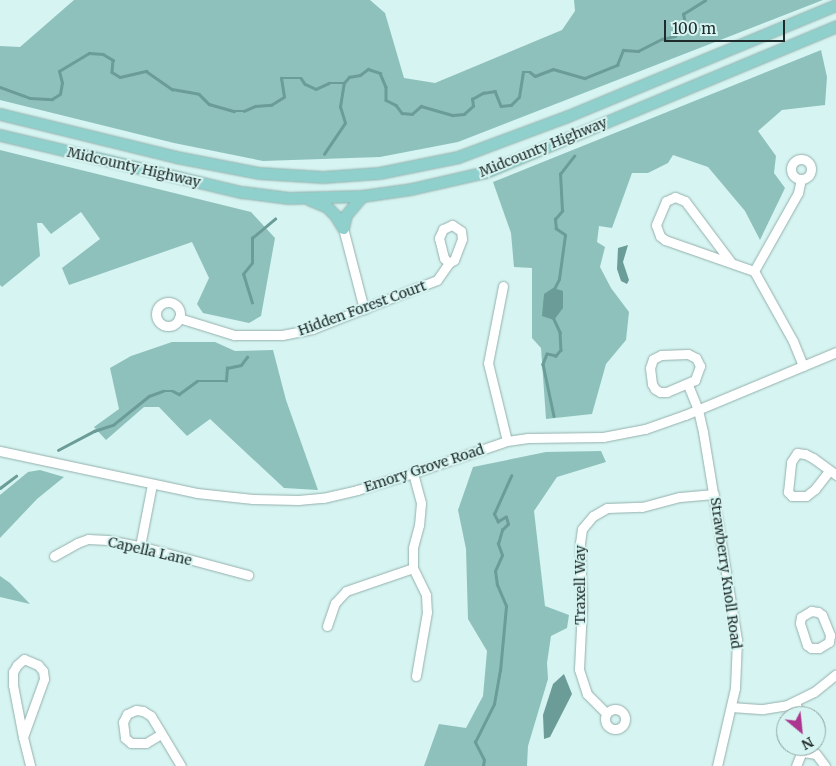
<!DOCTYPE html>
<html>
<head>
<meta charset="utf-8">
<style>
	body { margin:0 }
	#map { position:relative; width:836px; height:766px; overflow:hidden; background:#d6f4f1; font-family:Merriweather,serif }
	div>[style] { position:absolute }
	.forest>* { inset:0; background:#8fc1bc }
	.water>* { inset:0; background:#6b9c98 }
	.stream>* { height:2.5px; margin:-1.25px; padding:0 1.25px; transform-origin:1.25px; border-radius:1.25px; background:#6b9c98 }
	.roads { filter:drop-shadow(0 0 1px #93b0ad) drop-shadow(0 0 1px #93b0ad) }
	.minor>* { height:9px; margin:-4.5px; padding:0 4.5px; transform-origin:4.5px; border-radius:4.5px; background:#fff }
	.minor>.ring { margin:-4.5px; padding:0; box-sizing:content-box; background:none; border:9px solid #fff; border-radius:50% }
	.major>* { height:11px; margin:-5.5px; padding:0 5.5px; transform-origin:5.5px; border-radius:5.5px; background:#90d0cc }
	span { translate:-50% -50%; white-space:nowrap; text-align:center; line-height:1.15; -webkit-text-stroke:4px #d6f4f1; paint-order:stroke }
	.street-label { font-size:14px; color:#1f2b2a }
	.north { position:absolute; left:776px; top:706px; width:50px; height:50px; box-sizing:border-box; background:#d6f4f1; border:1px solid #8da4a1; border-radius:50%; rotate:152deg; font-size:14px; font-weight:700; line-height:20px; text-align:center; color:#1f2b2a }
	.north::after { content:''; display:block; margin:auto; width:18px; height:22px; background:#ad378f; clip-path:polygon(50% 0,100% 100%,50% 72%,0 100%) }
	.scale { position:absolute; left:664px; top:20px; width:121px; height:22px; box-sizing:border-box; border:2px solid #1f2b2a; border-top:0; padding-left:6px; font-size:15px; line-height:18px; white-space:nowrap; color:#1f2b2a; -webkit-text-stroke:4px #d6f4f1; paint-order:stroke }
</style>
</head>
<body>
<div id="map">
	<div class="forest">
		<div style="clip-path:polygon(74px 0,370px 0,385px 13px,404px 78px,435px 83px,562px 30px,575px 11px,574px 0,823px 0,458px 142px,380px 157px,263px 161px,174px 143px,0 100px,0 46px,20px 47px)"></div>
		<div style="clip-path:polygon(821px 50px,827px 77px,825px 105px,782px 110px,758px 131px,776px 156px,774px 173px,785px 188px,760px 240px,745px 211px,708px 167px,673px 155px,668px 163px,648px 173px,632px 173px,612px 228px,599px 226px,597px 242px,605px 247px,600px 267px,611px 288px,629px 312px,626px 340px,606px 364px,592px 414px,546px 419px,541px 348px,532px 338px,532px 268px,514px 267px,511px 233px,493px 182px)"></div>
		<div style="clip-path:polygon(0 150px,251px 212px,275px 238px,261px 316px,249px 323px,203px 313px,197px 304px,209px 278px,192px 242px,69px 285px,62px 268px,100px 239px,81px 212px,51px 234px,42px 223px,37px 223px,40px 256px,2px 287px,0 285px)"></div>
		<div style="clip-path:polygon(172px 342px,215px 342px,235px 351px,273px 350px,286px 400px,318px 490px,284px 488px,210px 419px,187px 436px,159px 407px,144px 407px,106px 440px,94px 427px,119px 409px,110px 368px,131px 356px)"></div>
		<div style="clip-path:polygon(601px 451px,606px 462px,557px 477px,534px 511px,545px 606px,569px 615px,567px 628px,551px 636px,547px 663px,548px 679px,528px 746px,527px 766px,424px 766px,439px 724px,466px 728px,483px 696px,487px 651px,468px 619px,466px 549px,458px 510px,473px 467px,546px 452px)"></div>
		<div style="clip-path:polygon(40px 470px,64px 477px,37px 499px,0 538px,0 495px,28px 472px)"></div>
		<div style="clip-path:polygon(0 576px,10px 583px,30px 604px,0 597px)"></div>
	</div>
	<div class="water">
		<div style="clip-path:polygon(628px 245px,623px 262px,629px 280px,627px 284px,621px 281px,617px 269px,618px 248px)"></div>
		<div style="clip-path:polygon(553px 288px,563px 291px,563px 308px,554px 320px,542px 316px,544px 294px)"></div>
		<div style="clip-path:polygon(564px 674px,572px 694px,550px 737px,544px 739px,543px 715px,553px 684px)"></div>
	</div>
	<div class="stream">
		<div style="left:0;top:87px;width:32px;rotate:20deg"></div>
		<div style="left:30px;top:98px;width:22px;rotate:3deg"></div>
		<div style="left:52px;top:99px;width:9px;rotate:-32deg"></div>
		<div style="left:60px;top:94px;width:11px;rotate:-80deg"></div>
		<div style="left:62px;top:83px;width:12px;rotate:-104deg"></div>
		<div style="left:59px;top:71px;width:35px;rotate:-31deg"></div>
		<div style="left:89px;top:53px;width:14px;rotate:4deg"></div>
		<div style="left:103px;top:54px;width:12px;rotate:31deg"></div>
		<div style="left:113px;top:60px;width:12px;rotate:95deg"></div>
		<div style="left:112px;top:72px;width:9px;rotate:32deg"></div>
		<div style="left:120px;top:77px;width:27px;rotate:-13deg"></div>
		<div style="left:146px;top:71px;width:32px;rotate:35deg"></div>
		<div style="left:172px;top:89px;width:27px;rotate:10deg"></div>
		<div style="left:199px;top:94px;width:14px;rotate:45deg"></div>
		<div style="left:209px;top:104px;width:26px;rotate:16deg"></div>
		<div style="left:234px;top:111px;width:10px"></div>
		<div style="left:244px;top:111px;width:12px;rotate:-24deg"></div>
		<div style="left:255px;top:106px;width:16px;rotate:-4deg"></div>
		<div style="left:271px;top:105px;width:15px;rotate:-32deg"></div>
		<div style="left:284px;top:97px;width:19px;rotate:-99deg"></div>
		<div style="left:281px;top:78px;width:20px"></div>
		<div style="left:301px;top:78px;width:7px;rotate:56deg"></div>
		<div style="left:305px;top:84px;width:12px;rotate:24deg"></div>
		<div style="left:316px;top:89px;width:14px;rotate:-25deg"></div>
		<div style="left:329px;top:83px;width:15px"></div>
		<div style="left:344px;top:83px;width:8px;rotate:-50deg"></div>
		<div style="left:349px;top:77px;width:11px;rotate:-10deg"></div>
		<div style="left:360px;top:75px;width:10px;rotate:-37deg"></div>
		<div style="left:368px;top:69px;width:13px;rotate:18deg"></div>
		<div style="left:380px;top:73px;width:15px;rotate:67deg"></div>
		<div style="left:386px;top:87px;width:13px;rotate:90deg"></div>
		<div style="left:386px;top:100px;width:11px;rotate:27deg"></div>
		<div style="left:396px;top:105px;width:10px;rotate:53deg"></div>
		<div style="left:402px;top:113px;width:10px;rotate:6deg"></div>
		<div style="left:412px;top:114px;width:12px;rotate:-42deg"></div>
		<div style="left:421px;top:106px;width:33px;rotate:16deg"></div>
		<div style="left:453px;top:115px;width:11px;rotate:-5deg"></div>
		<div style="left:464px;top:114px;width:12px;rotate:-42deg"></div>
		<div style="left:473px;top:106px;width:7px;rotate:-98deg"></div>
		<div style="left:472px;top:99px;width:13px;rotate:-29deg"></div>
		<div style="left:483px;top:93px;width:12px;rotate:-9deg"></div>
		<div style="left:495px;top:91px;width:16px;rotate:68deg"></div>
		<div style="left:501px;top:106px;width:10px;rotate:-6deg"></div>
		<div style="left:511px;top:105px;width:11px;rotate:-45deg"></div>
		<div style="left:519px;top:97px;width:25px;rotate:-81deg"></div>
		<div style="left:523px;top:72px;width:7px"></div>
		<div style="left:530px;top:72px;width:6px;rotate:39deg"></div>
		<div style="left:535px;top:76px;width:19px;rotate:-21deg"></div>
		<div style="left:553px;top:69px;width:33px;rotate:16deg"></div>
		<div style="left:585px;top:78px;width:35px;rotate:-22deg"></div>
		<div style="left:617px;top:65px;width:16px;rotate:-68deg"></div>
		<div style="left:623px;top:50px;width:15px;rotate:4deg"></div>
		<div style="left:638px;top:51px;width:27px;rotate:-27deg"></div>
		<div style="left:662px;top:39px;width:13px;rotate:-13deg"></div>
		<div style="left:675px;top:36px;width:16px;rotate:-50deg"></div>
		<div style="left:685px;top:24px;width:10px;rotate:-101deg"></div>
		<div style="left:683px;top:14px;width:26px;rotate:-32deg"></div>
		<div style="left:324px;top:154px;width:37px;rotate:-56deg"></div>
		<div style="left:345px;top:123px;width:17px;rotate:-107deg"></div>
		<div style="left:340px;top:107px;width:24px;rotate:-81deg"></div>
		<div style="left:553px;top:291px;width:13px;rotate:-63deg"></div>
		<div style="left:559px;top:279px;width:44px;rotate:-82.2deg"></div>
		<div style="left:565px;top:235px;width:11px;rotate:-146deg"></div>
		<div style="left:556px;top:229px;width:10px;rotate:-96deg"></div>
		<div style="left:555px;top:219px;width:11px;rotate:-49deg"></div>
		<div style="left:562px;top:211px;width:37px;rotate:-93deg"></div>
		<div style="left:560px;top:174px;width:23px;rotate:-52deg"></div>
		<div style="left:252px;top:303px;width:30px;rotate:-107deg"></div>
		<div style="left:243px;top:274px;width:14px;rotate:-51deg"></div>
		<div style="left:252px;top:263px;width:25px;rotate:-90deg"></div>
		<div style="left:252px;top:238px;width:30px;rotate:-40deg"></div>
		<div style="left:553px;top:317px;width:17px;rotate:65deg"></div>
		<div style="left:560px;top:332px;width:18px;rotate:87deg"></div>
		<div style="left:561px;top:350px;width:8px;rotate:130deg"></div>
		<div style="left:556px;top:356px;width:9px;rotate:-167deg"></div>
		<div style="left:547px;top:354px;width:11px;rotate:112deg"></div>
		<div style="left:543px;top:364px;width:53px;rotate:78.1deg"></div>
		<div style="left:58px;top:450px;width:41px;rotate:-27.8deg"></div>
		<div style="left:94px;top:431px;width:20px;rotate:-18deg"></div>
		<div style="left:113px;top:425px;width:46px;rotate:-38.9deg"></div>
		<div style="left:149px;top:396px;width:15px;rotate:-20deg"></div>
		<div style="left:163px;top:391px;width:10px"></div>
		<div style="left:173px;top:391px;width:7px;rotate:27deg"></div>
		<div style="left:179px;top:394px;width:22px;rotate:-36deg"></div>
		<div style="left:197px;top:381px;width:29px"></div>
		<div style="left:226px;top:381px;width:13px;rotate:-86deg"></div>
		<div style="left:227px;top:368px;width:14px;rotate:-12deg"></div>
		<div style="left:241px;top:365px;width:10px;rotate:-53deg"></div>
		<div style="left:0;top:488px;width:20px;rotate:-37deg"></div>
		<div style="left:483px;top:766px;width:6px;rotate:-81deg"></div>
		<div style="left:484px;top:760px;width:20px;rotate:-117deg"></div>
		<div style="left:475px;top:742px;width:42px;rotate:-63.4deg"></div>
		<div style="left:494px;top:704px;width:34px;rotate:-80deg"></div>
		<div style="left:500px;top:671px;width:65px;rotate:-84.7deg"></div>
		<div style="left:506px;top:606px;width:23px;rotate:-113deg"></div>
		<div style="left:497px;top:585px;width:14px;rotate:-98deg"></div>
		<div style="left:495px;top:571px;width:17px;rotate:-66deg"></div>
		<div style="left:502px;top:555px;width:12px;rotate:-110deg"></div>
		<div style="left:498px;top:544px;width:15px;rotate:-74deg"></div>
		<div style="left:502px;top:530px;width:8px;rotate:-45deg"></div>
		<div style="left:508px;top:524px;width:7px;rotate:-106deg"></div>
		<div style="left:506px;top:517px;width:9px;rotate:148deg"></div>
		<div style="left:498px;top:522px;width:9px;rotate:-117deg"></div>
		<div style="left:494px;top:514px;width:42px;rotate:-65.9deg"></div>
	</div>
	<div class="roads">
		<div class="minor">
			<div class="ring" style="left:791px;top:159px;width:11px;height:11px"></div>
			<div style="left:343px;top:228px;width:84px;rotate:75.5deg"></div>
			<div style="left:730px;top:261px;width:75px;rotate:-126.9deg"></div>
			<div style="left:685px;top:201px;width:11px;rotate:-158deg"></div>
			<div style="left:675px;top:197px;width:10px;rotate:156deg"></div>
			<div style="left:666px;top:201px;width:26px;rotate:113deg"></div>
			<div style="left:656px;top:225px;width:12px;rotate:70deg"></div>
			<div style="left:660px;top:236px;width:6px;rotate:39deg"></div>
			<div style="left:665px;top:240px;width:94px;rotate:19.2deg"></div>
			<div style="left:754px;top:271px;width:80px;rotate:60.9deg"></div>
			<div style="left:793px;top:341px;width:27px;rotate:68deg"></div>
			<div style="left:754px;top:271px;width:90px;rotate:-60.6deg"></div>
			<div style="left:798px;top:193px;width:14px;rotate:-78deg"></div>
			<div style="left:503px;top:286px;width:78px;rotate:101deg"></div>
			<div style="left:488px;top:363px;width:80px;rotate:76.3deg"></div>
			<div class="ring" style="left:156px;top:302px;width:15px;height:15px"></div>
			<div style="left:179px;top:318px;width:58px;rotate:17.2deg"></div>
			<div style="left:234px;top:335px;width:48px"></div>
			<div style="left:282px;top:335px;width:31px;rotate:-11deg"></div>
			<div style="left:312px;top:329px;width:134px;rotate:-21.4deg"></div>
			<div style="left:437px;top:280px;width:21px;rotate:-55deg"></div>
			<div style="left:449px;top:263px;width:6px;rotate:-31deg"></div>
			<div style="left:454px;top:260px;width:22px;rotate:-69deg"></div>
			<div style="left:462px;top:239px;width:8px;rotate:-97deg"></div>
			<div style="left:461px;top:231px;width:11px;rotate:-146deg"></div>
			<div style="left:452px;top:225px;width:10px;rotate:156deg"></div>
			<div style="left:443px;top:229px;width:10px;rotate:114deg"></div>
			<div style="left:439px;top:238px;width:21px;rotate:76deg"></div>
			<div style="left:444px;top:258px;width:7px;rotate:45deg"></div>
			<div style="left:688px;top:354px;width:9px;rotate:27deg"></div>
			<div style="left:696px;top:358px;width:9px;rotate:63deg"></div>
			<div style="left:700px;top:366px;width:15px;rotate:110deg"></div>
			<div style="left:695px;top:380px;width:30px;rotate:157deg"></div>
			<div style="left:667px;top:392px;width:7px;rotate:180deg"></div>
			<div style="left:660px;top:392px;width:6px;rotate:-149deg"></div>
			<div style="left:655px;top:389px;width:6px;rotate:-121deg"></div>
			<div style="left:652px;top:384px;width:16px;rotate:-97deg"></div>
			<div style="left:650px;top:368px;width:9px;rotate:-72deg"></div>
			<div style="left:653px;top:359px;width:9px;rotate:-27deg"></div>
			<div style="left:661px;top:355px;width:27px;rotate:-2deg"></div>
			<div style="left:688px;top:385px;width:27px;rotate:68deg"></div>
			<div style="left:698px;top:410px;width:23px;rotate:77deg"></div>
			<div style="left:703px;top:432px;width:211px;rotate:80.7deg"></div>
			<div style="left:737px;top:640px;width:48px;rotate:92.4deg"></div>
			<div style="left:735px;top:688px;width:80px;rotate:103deg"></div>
			<div style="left:0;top:451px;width:201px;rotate:12deg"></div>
			<div style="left:197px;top:493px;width:56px;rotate:6.1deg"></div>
			<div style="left:253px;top:499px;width:45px;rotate:1.3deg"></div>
			<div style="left:298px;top:500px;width:25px;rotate:-5deg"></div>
			<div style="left:323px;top:498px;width:35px;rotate:-13deg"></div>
			<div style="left:357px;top:490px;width:59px;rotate:-16.9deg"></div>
			<div style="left:413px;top:473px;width:99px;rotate:-18.8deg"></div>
			<div style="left:507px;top:441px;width:21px;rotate:-8deg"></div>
			<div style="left:528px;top:438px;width:75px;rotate:-0.8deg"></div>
			<div style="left:603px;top:437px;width:43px;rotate:-10.8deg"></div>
			<div style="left:645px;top:429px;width:42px;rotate:-19.3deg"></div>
			<div style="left:685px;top:415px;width:164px;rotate:-22.6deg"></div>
			<div style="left:829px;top:471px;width:23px;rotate:128deg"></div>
			<div style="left:815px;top:489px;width:11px;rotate:142deg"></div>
			<div style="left:806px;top:496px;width:14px;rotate:180deg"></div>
			<div style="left:792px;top:496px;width:6px;rotate:-135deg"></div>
			<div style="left:788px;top:492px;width:30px;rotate:-84deg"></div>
			<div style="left:791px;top:462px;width:11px;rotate:-56deg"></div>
			<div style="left:797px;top:453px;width:8px;rotate:7deg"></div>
			<div style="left:805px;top:454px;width:9px;rotate:27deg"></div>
			<div style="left:813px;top:458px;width:29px;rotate:36deg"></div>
			<div style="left:413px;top:473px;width:31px;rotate:75deg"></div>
			<div style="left:421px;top:503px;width:22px;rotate:95deg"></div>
			<div style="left:419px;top:525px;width:24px;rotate:105deg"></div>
			<div style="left:413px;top:548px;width:20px;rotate:90deg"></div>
			<div style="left:413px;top:568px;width:30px;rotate:64deg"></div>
			<div style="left:426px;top:595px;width:17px;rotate:87deg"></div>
			<div style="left:427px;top:612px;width:65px;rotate:99.8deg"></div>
			<div style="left:140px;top:546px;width:63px;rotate:-79deg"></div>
			<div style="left:54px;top:556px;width:26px;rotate:-29deg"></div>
			<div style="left:77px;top:543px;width:12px;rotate:-20deg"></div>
			<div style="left:88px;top:539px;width:20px;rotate:3deg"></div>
			<div style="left:108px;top:540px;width:33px;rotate:11deg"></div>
			<div style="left:140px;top:546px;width:112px;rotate:15deg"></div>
			<div style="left:811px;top:611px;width:7px;rotate:8deg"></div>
			<div style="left:818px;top:612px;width:5px;rotate:37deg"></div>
			<div style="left:822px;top:615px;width:22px;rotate:68deg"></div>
			<div style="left:830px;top:635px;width:7px;rotate:98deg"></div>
			<div style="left:829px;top:642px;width:12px;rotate:149deg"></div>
			<div style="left:819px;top:648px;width:8px;rotate:180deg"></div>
			<div style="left:811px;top:648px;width:5px;rotate:-143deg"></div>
			<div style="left:807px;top:645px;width:23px;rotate:-108deg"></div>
			<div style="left:800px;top:623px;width:6px;rotate:-81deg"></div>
			<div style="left:801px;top:617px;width:12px;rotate:-31deg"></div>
			<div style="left:327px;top:626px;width:24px;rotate:-71deg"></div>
			<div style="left:335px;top:603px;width:16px;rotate:-47deg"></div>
			<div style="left:346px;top:591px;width:71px;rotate:-18.9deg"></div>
			<div style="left:795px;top:702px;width:15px;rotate:70deg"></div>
			<div style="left:731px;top:707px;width:32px;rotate:4deg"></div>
			<div style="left:763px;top:709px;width:24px;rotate:-9deg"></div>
			<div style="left:787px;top:705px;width:30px;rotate:-26deg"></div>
			<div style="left:814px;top:692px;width:28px;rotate:-39deg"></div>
			<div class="ring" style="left:605px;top:709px;width:11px;height:11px"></div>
			<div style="left:606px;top:713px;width:27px;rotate:-135deg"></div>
			<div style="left:587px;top:694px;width:26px;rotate:-108deg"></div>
			<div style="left:579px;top:669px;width:62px;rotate:-87.2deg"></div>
			<div style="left:582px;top:607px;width:64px;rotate:-91.8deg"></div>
			<div style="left:580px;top:543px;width:14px;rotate:-82deg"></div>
			<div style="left:582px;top:529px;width:17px;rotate:-50deg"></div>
			<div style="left:593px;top:516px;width:16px;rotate:-30deg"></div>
			<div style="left:607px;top:508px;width:35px;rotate:-2deg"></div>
			<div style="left:642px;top:507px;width:39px;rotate:-15deg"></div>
			<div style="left:680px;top:497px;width:34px;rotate:-5deg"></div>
			<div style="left:161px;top:734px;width:17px;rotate:149deg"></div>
			<div style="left:146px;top:743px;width:15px;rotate:180deg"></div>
			<div style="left:131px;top:743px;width:8px;rotate:-140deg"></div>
			<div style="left:125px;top:738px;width:16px;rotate:-97deg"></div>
			<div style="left:123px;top:722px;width:9px;rotate:-63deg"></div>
			<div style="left:127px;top:714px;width:10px;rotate:-24deg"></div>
			<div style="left:136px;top:710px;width:7px;rotate:8deg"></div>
			<div style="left:143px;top:711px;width:9px;rotate:32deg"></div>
			<div style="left:151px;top:716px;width:58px;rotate:59deg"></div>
			<div style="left:23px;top:737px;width:62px;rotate:-70.1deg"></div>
			<div style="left:44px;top:679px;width:8px;rotate:-97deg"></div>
			<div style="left:43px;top:671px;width:8px;rotate:-130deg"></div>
			<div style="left:38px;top:665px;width:15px;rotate:-157deg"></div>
			<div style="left:24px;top:659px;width:9px;rotate:139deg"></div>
			<div style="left:17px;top:665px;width:8px;rotate:120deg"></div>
			<div style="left:13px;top:672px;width:13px;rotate:90deg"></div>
			<div style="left:13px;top:685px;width:53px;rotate:79.1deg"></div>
			<div style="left:23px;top:737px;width:30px;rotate:76deg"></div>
			<div style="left:803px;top:752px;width:13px;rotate:9deg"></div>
			<div style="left:816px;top:754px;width:15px;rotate:53deg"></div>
			<div style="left:796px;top:766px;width:22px;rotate:-68deg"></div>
		</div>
		<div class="major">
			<div style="left:0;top:114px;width:181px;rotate:13.7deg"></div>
			<div style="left:176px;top:157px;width:85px;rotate:10.9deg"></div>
			<div style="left:259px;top:173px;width:64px;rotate:3.6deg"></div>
			<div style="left:323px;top:177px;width:56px;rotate:-4.1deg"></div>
			<div style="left:379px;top:173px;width:81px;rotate:-11.4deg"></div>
			<div style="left:458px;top:157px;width:117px;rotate:-20.4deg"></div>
			<div style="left:568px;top:116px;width:290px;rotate:-22.5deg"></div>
			<div style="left:0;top:135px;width:249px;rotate:13.3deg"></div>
			<div style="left:242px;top:192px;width:47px;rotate:7.3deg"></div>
			<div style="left:289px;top:198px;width:73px;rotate:-1.6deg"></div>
			<div style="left:362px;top:196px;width:49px;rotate:-8.1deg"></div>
			<div style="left:411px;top:189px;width:77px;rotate:-12.8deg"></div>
			<div style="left:486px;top:172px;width:379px;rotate:-22.6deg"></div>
			<div style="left:310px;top:200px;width:18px;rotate:22deg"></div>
			<div style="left:327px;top:207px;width:11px;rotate:45deg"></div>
			<div style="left:335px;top:215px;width:15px;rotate:58deg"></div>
			<div style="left:343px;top:228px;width:13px;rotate:-77deg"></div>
			<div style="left:346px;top:215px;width:25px;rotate:-50deg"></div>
		</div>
	</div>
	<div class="street-label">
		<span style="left:543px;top:147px;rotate:-22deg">Midcounty Highway</span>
		<span style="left:134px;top:167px;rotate:13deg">Midcounty Highway</span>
		<span style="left:362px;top:308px;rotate:-20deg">Hidden Forest Court</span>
		<span style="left:424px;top:468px;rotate:-18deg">Emory Grove Road</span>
		<span style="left:150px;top:551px;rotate:13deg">Capella Lane</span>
		<span style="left:726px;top:573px;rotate:82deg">Strawberry Knoll Road</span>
		<span style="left:580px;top:585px;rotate:-90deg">Traxell Way</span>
	</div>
	<div class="north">N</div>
	<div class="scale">100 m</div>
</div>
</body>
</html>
